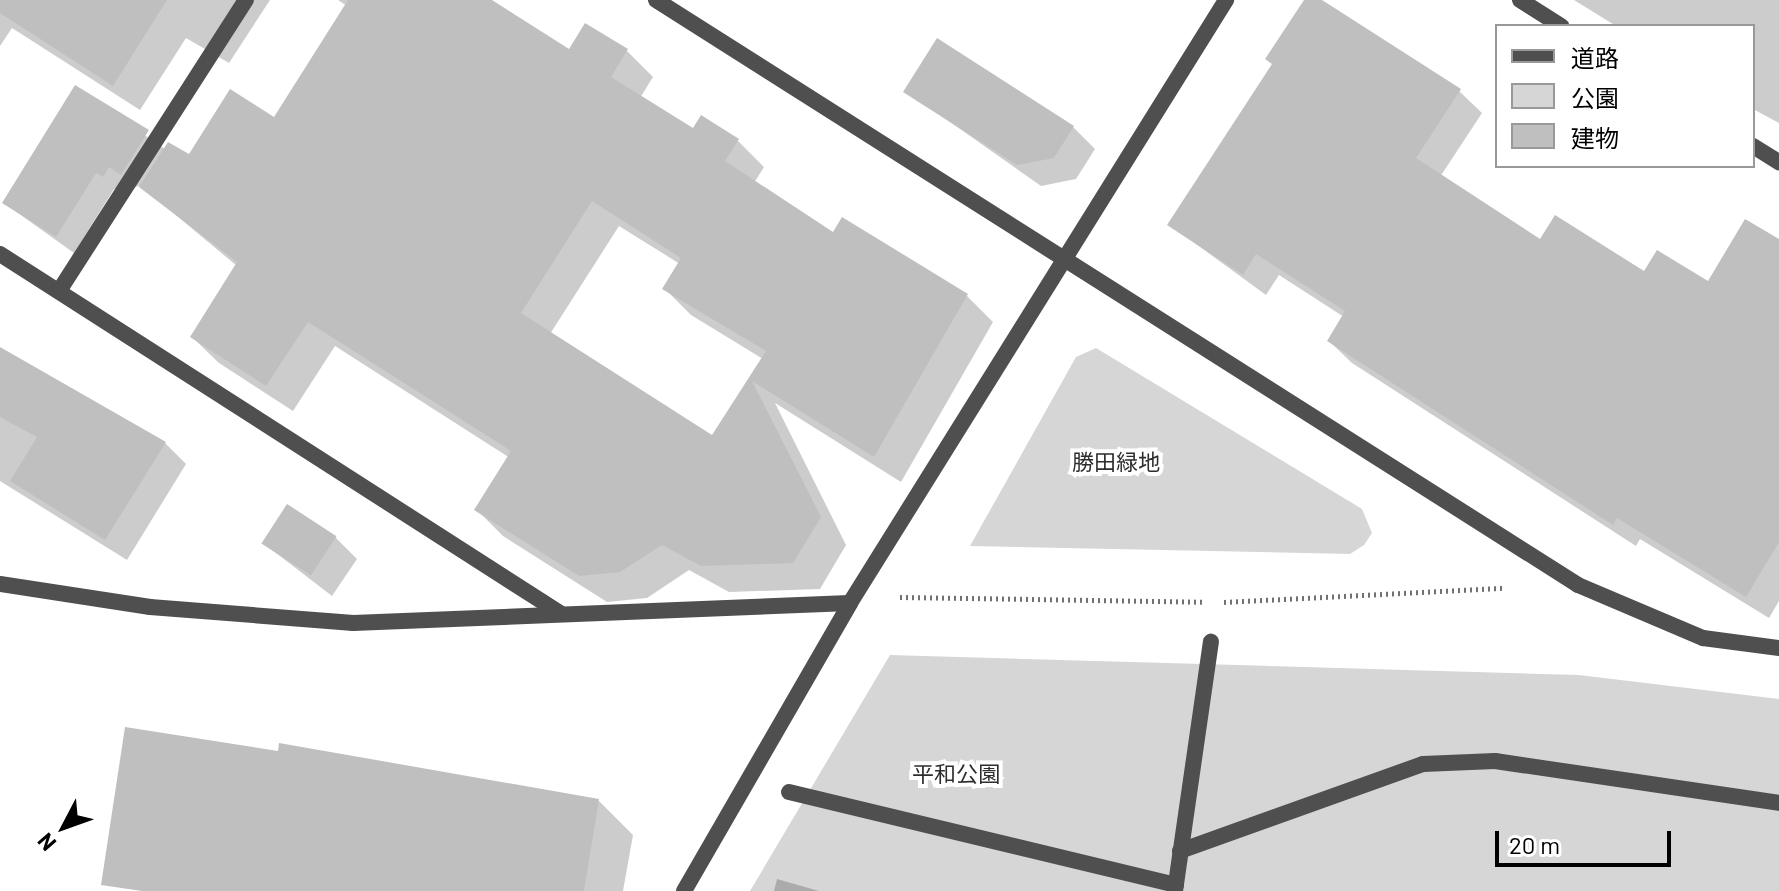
<!DOCTYPE html>
<html>
<head>
<meta charset="utf-8">
<style>
	body { margin:0 }
	#map { position:relative; width:1779px; height:891px; overflow:hidden; background:#fff; font-family:Barlow,"Noto Sans JP",sans-serif }
	div>[style] { position:absolute }
	.green>* { inset:0; background:#d6d6d6 }
	.shadow>* { inset:0; background:#0003 }
	.building>* { inset:0; background:#bfbfbf; transform-origin:0 0 }
	.path>* { height:5px; margin-top:-2.5px; transform-origin:0; background:repeating-linear-gradient(90deg,#717171 0 2px,transparent 0 6px) }
	.pedestrian>* { height:16px; margin:-8px; padding:0 8px; transform-origin:8px; border-radius:8px; background:#4f4f4f }
	.minor>* { height:16px; margin:-8px; padding:0 8px; transform-origin:8px; border-radius:8px; background:#4f4f4f }
	.tertiary>* { height:16px; margin:-8px; padding:0 8px; transform-origin:8px; border-radius:8px; background:#4f4f4f }
	span { translate:-50% -50%; white-space:nowrap; text-align:center; line-height:1.15; -webkit-text-stroke:8px #fff; paint-order:stroke }
	.park-label { font-size:22px; color:#2d2d2d }
	.legend { position:absolute; left:1495px; top:24px; width:260px; height:144px; box-sizing:border-box; background:#fff; border:2px solid #999; margin:0; padding:10px 14px; list-style:none; font-size:24px; color:#000 }
	.legend li { display:flex; align-items:center; gap:16px; height:40px }
	.legend b { width:40px; border:2px solid #999 }
	.north { position:absolute; left:24px; top:787px; width:80px; height:80px; -webkit-text-stroke:6px #fff; paint-order:stroke; rotate:229deg; font-size:22px; font-weight:700; line-height:32px; text-align:center; color:#000 }
	.north::after { content:''; display:block; margin:auto; width:28px; height:36px; background:#000; clip-path:polygon(50% 0,100% 100%,50% 72%,0 100%) }
	.scale { position:absolute; left:1495px; top:831px; width:176px; height:36px; box-sizing:border-box; border:4px solid #000; border-top:0; padding-left:10px; font-size:24px; line-height:28px; white-space:nowrap; color:#000; -webkit-text-stroke:6px #fff; paint-order:stroke }
</style>
</head>
<body>
<div id="map">
	<div class="green">
		<div style="clip-path:polygon(1096px 348px,1362px 509px,1372px 533px,1364px 545px,1350px 554px,970px 546px,1076px 357px)"></div>
		<div style="clip-path:polygon(890px 655px,1579px 675px,1779px 699px,1779px 891px,750px 891px)"></div>
	</div>
	<div class="shadow">
		<div style="clip-path:polygon(0 0,270px 0,229px 63px,186px 38px,140px 110px,12px 28px,0 46px)"></div>
		<div style="clip-path:polygon(evenodd,338px 0,488px 0,570px 52px,627px 51px,653px 77px,640px 98px,693px 131px,738px 141px,764px 167px,754px 183px,833px 235px,967px 296px,993px 322px,901px 482px,775px 403px,846px 545px,820px 589px,729px 592px,689px 570px,647px 598px,607px 602px,503px 536px,477px 510px,510px 458px,335px 346px,293px 411px,219px 363px,192px 337px,237px 266px,141px 186px,114px 189px,74px 253px,4px 203px,75px 88px,165px 149px,189px 157px,275px 120px,347px 6px,338px 0,619px 226px,680px 264px,665px 289px,691px 315px,763px 359px,712px 438px,550px 334px,619px 226px)"></div>
		<div style="clip-path:polygon(1306px 0,1318px 0,1459px 91px,1482px 113px,1440px 177px,1541px 242px,1645px 274px,1708px 284px,1779px 242px,1779px 601px,1769px 618px,1640px 539px,1636px 546px,1352px 363px,1329px 341px,1344px 317px,1279px 275px,1266px 295px,1170px 225px,1274px 65px)"></div>
		<div style="clip-path:polygon(1574px 0,1779px 0,1779px 123px,1753px 109px,1753px 26px,1616px 26px)"></div>
		<div style="clip-path:polygon(906px 91px,1073px 127px,1095px 149px,1076px 179px,1041px 186px)"></div>
		<div style="clip-path:polygon(0 350px,165px 443px,186px 464px,127px 560px,0 481px)"></div>
		<div style="clip-path:polygon(335px 537px,357px 559px,332px 596px,263px 543px)"></div>
		<div style="clip-path:polygon(599px 801px,633px 835px,623px 891px,143px 891px)"></div>
		<div style="clip-path:polygon(777px 879px,819px 891px,774px 891px)"></div>
	</div>
	<div class="building">
		<div style="clip-path:polygon(0 0,167px 0,113px 86px,0 13px)"></div>
		<div style="clip-path:polygon(evenodd,348px 0,492px 0,569px 49px,585px 23px,628px 49px,611px 77px,693px 128px,701px 115px,739px 139px,725px 161px,833px 232px,842px 217px,968px 294px,874px 457px,752px 381px,821px 517px,793px 563px,701px 566px,662px 545px,620px 572px,579px 576px,474px 510px,511px 451px,308px 322px,266px 386px,190px 337px,237px 262px,139px 187px,168px 142px,189px 154px,230px 89px,274px 117px,348px 0,592px 201px,681px 258px,662px 289px,766px 351px,712px 435px,521px 313px,592px 201px)"></div>
		<div style="clip-path:polygon(1304px 0,1322px 0,1461px 89px,1416px 158px,1540px 239px,1555px 215px,1644px 271px,1657px 250px,1708px 281px,1745px 219px,1779px 239px,1779px 542px,1746px 597px,1617px 518px,1613px 525px,1327px 341px,1345px 311px,1256px 254px,1243px 275px,1167px 225px,1272px 64px,1265px 59px)"></div>
		<div style="clip-path:polygon(937px 38px,1074px 126px,1054px 158px,1017px 165px,903px 92px)"></div>
		<div style="clip-path:polygon(75px 85px,149px 130px,121px 175px,109px 167px,103px 177px,96px 173px,56px 237px,2px 203px)"></div>
		<div style="clip-path:polygon(0 347px,166px 442px,105px 540px,10px 481px,37px 437px,0 417px)"></div>
		<div style="left:287px;top:504px;width:59px;height:47px;rotate:33deg"></div>
		<div style="clip-path:polygon(125px 727px,278px 751px,279px 743px,599px 799px,584px 891px,142px 891px,101px 885px)"></div>
	</div>
	<div class="path">
		<div style="left:900px;top:597px;width:302px;rotate:0.9deg"></div>
		<div style="left:1224px;top:602px;width:281px;rotate:-2.9deg"></div>
	</div>
	<div class="pedestrian">
		<div style="left:789px;top:792px;width:398px;rotate:13.5deg"></div>
		<div style="left:1180px;top:851px;width:258px;rotate:-19.7deg"></div>
		<div style="left:1423px;top:764px;width:72px;rotate:-2.4deg"></div>
		<div style="left:1495px;top:761px;width:287px;rotate:8.4deg"></div>
		<div style="left:1175px;top:891px;width:252px;rotate:-81.8deg"></div>
	</div>
	<div class="minor">
		<div style="left:1520px;top:0;width:49px;rotate:32.4deg"></div>
		<div style="left:1753px;top:146px;width:31px;rotate:32deg"></div>
		<div style="left:0;top:254px;width:665px;rotate:32.66deg"></div>
		<div style="left:59px;top:291px;width:346px;rotate:-57.3deg"></div>
		<div style="left:0;top:584px;width:152px;rotate:8.7deg"></div>
		<div style="left:150px;top:607px;width:204px;rotate:4.5deg"></div>
		<div style="left:353px;top:623px;width:497px;rotate:-2.3deg"></div>
	</div>
	<div class="tertiary">
		<div style="left:656px;top:0;width:1092px;rotate:32.39deg"></div>
		<div style="left:1578px;top:585px;width:136px;rotate:23deg"></div>
		<div style="left:1703px;top:638px;width:77px;rotate:7.5deg"></div>
		<div style="left:684px;top:891px;width:332px;rotate:-60deg"></div>
		<div style="left:850px;top:603px;width:711px;rotate:-58.05deg"></div>
	</div>
	<div class="park-label">
		<span style="left:1116px;top:462px">勝田緑地</span>
		<span style="left:956px;top:774px">平和公園</span>
	</div>
	<ul class="legend">
	<li><b style="height:10px;background:#4f4f4f"></b>道路</li>
	<li><b style="height:22px;background:#d6d6d6"></b>公園</li>
	<li><b style="height:22px;background:#bfbfbf"></b>建物</li>
	</ul>
	<div class="north">N</div>
	<div class="scale">20 m</div>
</div>
</body>
</html>
